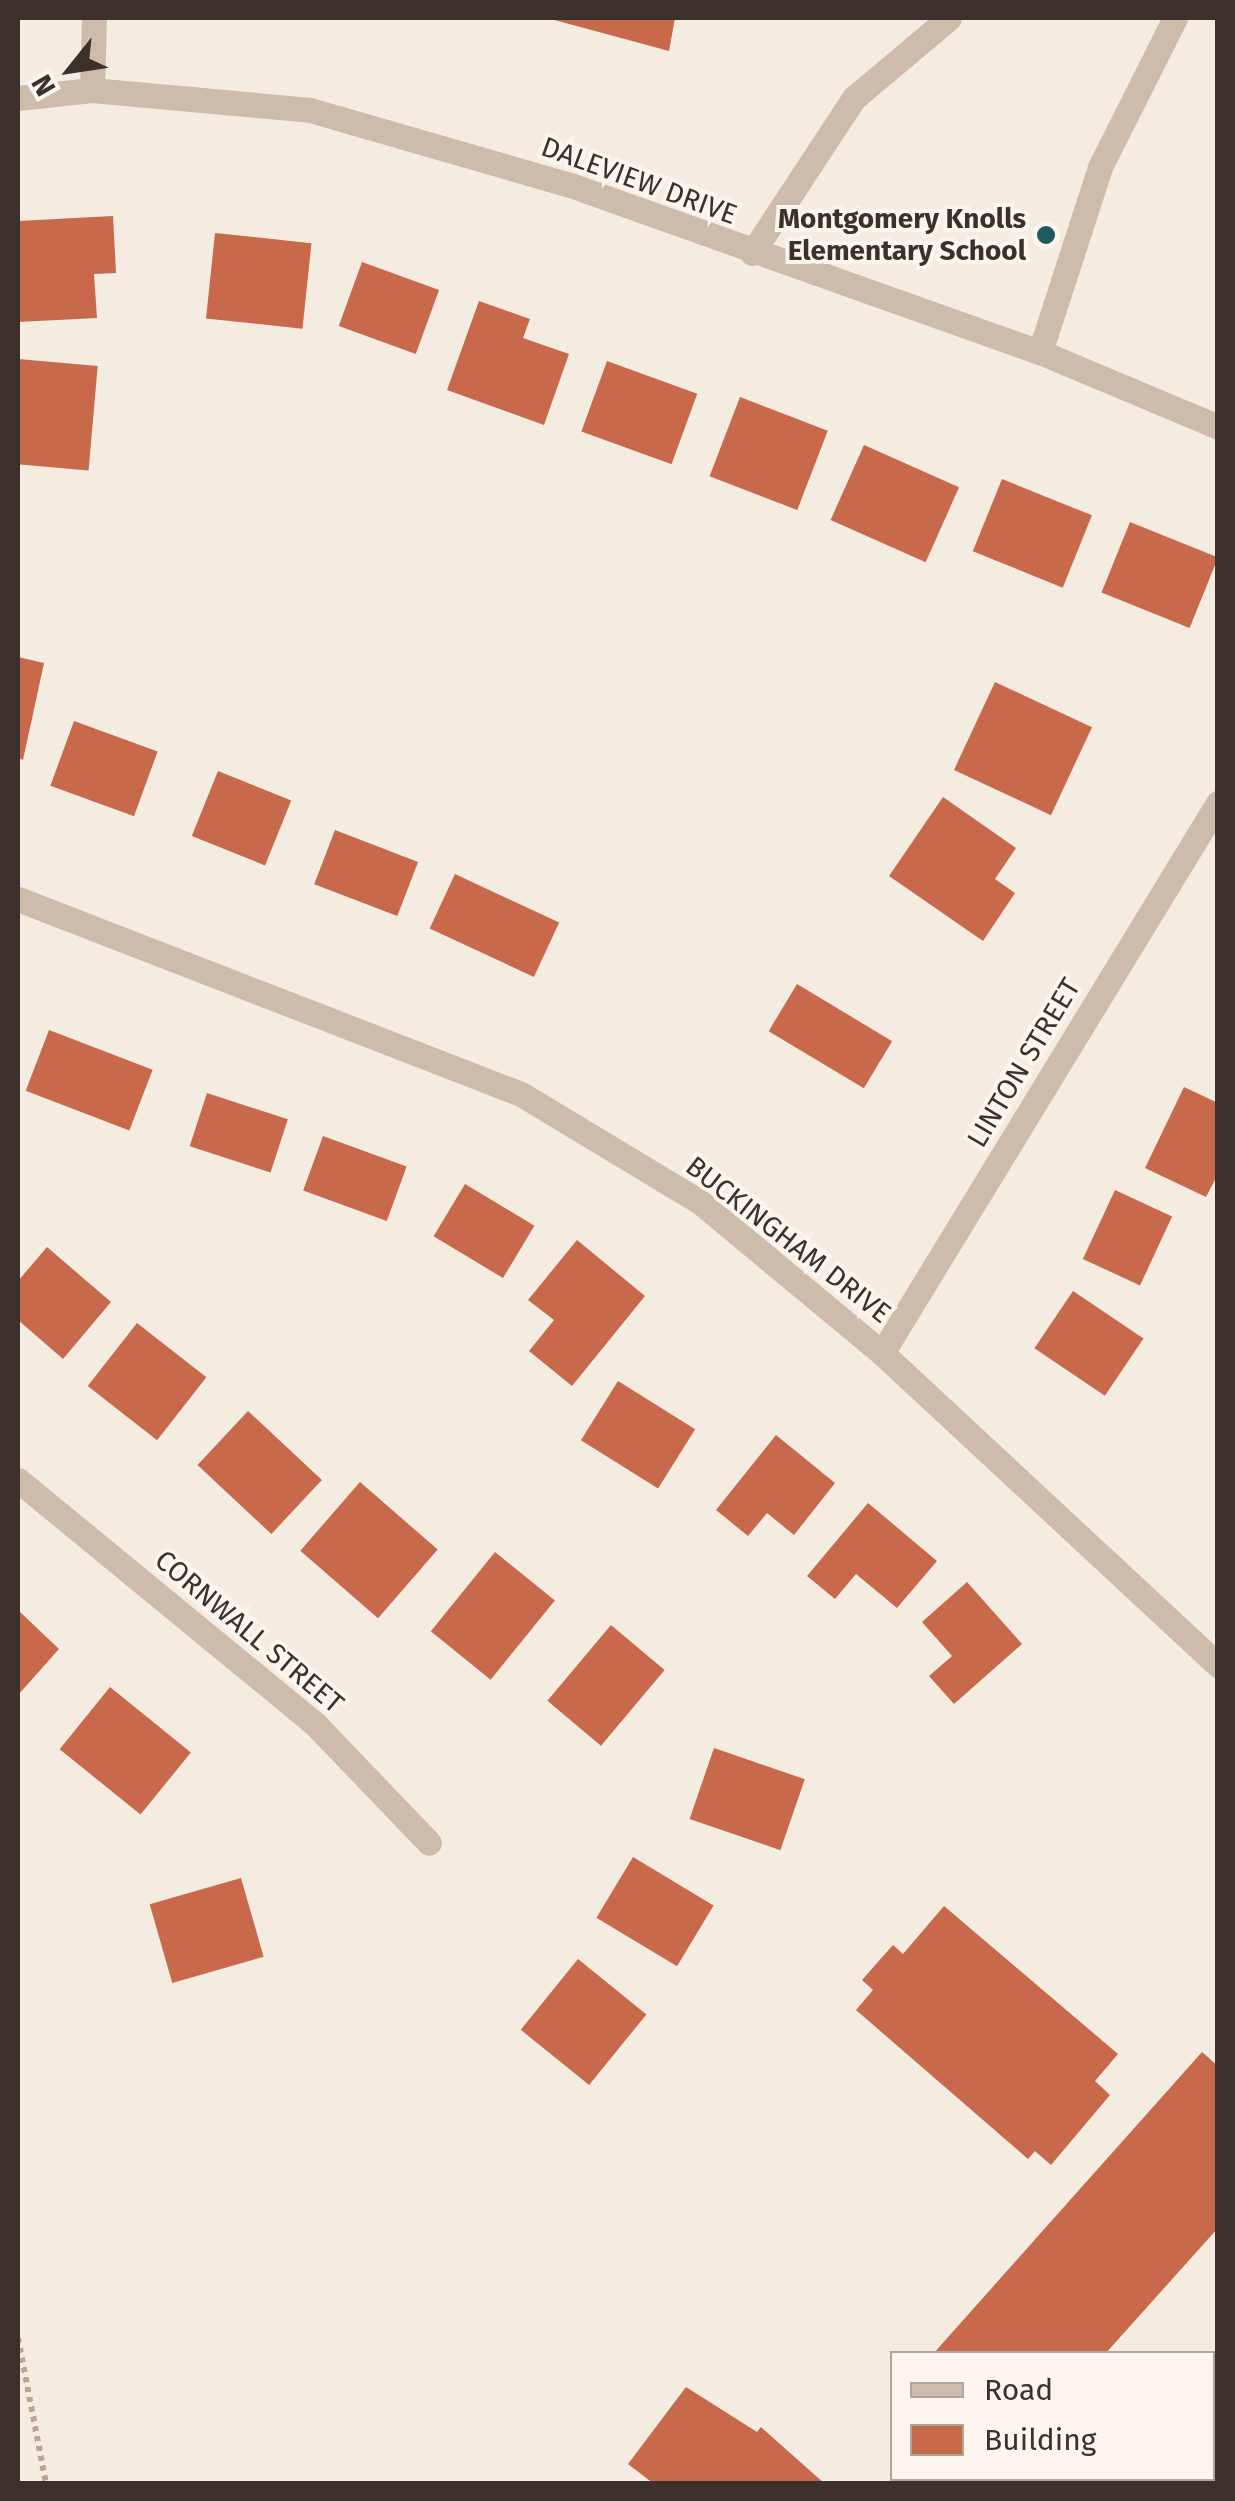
<!DOCTYPE html>
<html>
<head>
<meta charset="utf-8">
<style>
	body { margin:0 }
	#map { position:relative; width:1235px; height:2501px; overflow:hidden; background:#f4ebe1; font-family:"Fira Sans",sans-serif }
	div>[style] { position:absolute }
	.building>* { inset:0; background:#c8694b; transform-origin:0 0 }
	.path>* { height:6px; margin-top:-3px; transform-origin:0; background:repeating-linear-gradient(90deg,#b9a596 0 5px,transparent 0 10px) }
	.minor>* { height:25px; margin:-12.5px; padding:0 12.5px; transform-origin:12.5px; border-radius:12.5px; background:#cdbbac }
	.dots>* { width:28px; height:28px; translate:-50% -50%; box-sizing:border-box; border:5px solid #fbf5ee; border-radius:50% }
	span { translate:-50% -50%; white-space:nowrap; text-align:center; line-height:1.15; -webkit-text-stroke:8px #fbf5ee; paint-order:stroke }
	.street-label { font-size:28px; color:#3b302b }
	.poi-label { font-size:28px; color:#3b302b; font-weight:700 }
	.right { translate:-100% -50%; text-align:right }
	.frame { position:absolute; inset:0; border:20px solid #3b302b; pointer-events:none }
	.legend { position:absolute; left:890px; top:2351px; width:325px; height:130px; box-sizing:border-box; background:#fbf5ee; border:2px solid #aea6a0; margin:0; padding:12px 18px; list-style:none; font-size:30px; color:#3b302b }
	.legend li { display:flex; align-items:center; gap:20px; height:50px }
	.legend b { width:50px; border:2px solid #aea6a0 }
	.north { position:absolute; left:20px; top:20px; width:100px; height:100px; -webkit-text-stroke:8px #fbf5ee; paint-order:stroke; rotate:240deg; font-size:28px; font-weight:700; line-height:40px; text-align:center; color:#3b302b }
	.north::after { content:''; display:block; margin:auto; width:35px; height:45px; background:#3b302b; clip-path:polygon(50% 0,100% 100%,50% 72%,0 100%) }
</style>
</head>
<body>
<div id="map">
	<div class="building">
		<div style="clip-path:polygon(547px 18px,675px 18px,669px 51px)"></div>
		<div style="clip-path:polygon(113px 216px,116px 273px,94px 274px,97px 318px,18px 322px,18px 221px)"></div>
		<div style="left:215px;top:233px;width:97px;height:86px;rotate:6deg"></div>
		<div style="left:362px;top:262px;width:82px;height:68px;rotate:20deg"></div>
		<div style="clip-path:polygon(479px 301px,530px 319px,523px 338px,569px 354px,544px 425px,447px 390px)"></div>
		<div style="left:18px;top:359px;width:80px;height:105px;rotate:5deg"></div>
		<div style="left:607px;top:361px;width:96px;height:75px;rotate:20deg"></div>
		<div style="left:740px;top:397px;width:94px;height:85px;rotate:21deg"></div>
		<div style="left:864px;top:445px;width:104px;height:82px;rotate:24deg"></div>
		<div style="left:1002px;top:479px;width:97px;height:78px;rotate:22deg"></div>
		<div style="left:1130px;top:522px;width:95px;height:76px;rotate:22deg"></div>
		<div style="clip-path:polygon(18px 657px,44px 663px,23px 760px,18px 758px)"></div>
		<div style="left:995px;top:682px;width:107px;height:97px;rotate:25deg"></div>
		<div style="left:74px;top:721px;width:89px;height:69px;rotate:20deg"></div>
		<div style="left:218px;top:771px;width:79px;height:70px;rotate:22deg"></div>
		<div style="clip-path:polygon(943px 797px,1016px 848px,995px 879px,1015px 893px,983px 941px,889px 876px)"></div>
		<div style="left:335px;top:830px;width:89px;height:58px;rotate:21deg"></div>
		<div style="left:455px;top:874px;width:115px;height:60px;rotate:25deg"></div>
		<div style="left:797px;top:984px;width:111px;height:55px;rotate:31deg"></div>
		<div style="left:49px;top:1030px;width:111px;height:65px;rotate:21deg"></div>
		<div style="clip-path:polygon(1184px 1087px,1218px 1103px,1218px 1174px,1206px 1197px,1145px 1168px)"></div>
		<div style="left:207px;top:1093px;width:85px;height:56px;rotate:18deg"></div>
		<div style="left:323px;top:1136px;width:89px;height:58px;rotate:20deg"></div>
		<div style="left:465px;top:1184px;width:81px;height:61px;rotate:31deg"></div>
		<div style="left:1115px;top:1190px;width:63px;height:76px;rotate:25deg"></div>
		<div style="clip-path:polygon(577px 1240px,645px 1296px,572px 1386px,529px 1351px,554px 1320px,528px 1300px)"></div>
		<div style="clip-path:polygon(47px 1247px,111px 1302px,63px 1359px,18px 1320px,18px 1281px)"></div>
		<div style="left:1073px;top:1291px;width:85px;height:69px;rotate:34deg"></div>
		<div style="left:137px;top:1323px;width:88px;height:80px;rotate:38deg"></div>
		<div style="left:618px;top:1381px;width:91px;height:70px;rotate:32deg"></div>
		<div style="left:248px;top:1411px;width:101px;height:74px;rotate:43deg"></div>
		<div style="clip-path:polygon(776px 1435px,835px 1483px,794px 1535px,767px 1513px,748px 1536px,716px 1510px)"></div>
		<div style="left:360px;top:1482px;width:103px;height:91px;rotate:41deg"></div>
		<div style="clip-path:polygon(868px 1503px,937px 1561px,897px 1608px,856px 1574px,835px 1599px,807px 1576px)"></div>
		<div style="left:495px;top:1552px;width:77px;height:102px;rotate:39deg"></div>
		<div style="clip-path:polygon(967px 1582px,1022px 1644px,954px 1704px,929px 1676px,952px 1656px,922px 1622px)"></div>
		<div style="clip-path:polygon(18px 1610px,59px 1649px,18px 1695px)"></div>
		<div style="left:611px;top:1625px;width:70px;height:99px;rotate:40deg"></div>
		<div style="left:110px;top:1687px;width:104px;height:80px;rotate:39deg"></div>
		<div style="left:714px;top:1748px;width:96px;height:75px;rotate:19deg"></div>
		<div style="left:633px;top:1857px;width:94px;height:71px;rotate:31deg"></div>
		<div style="left:241px;top:1878px;width:82px;height:95px;rotate:74deg"></div>
		<div style="clip-path:polygon(944px 1906px,1118px 2054px,1095px 2081px,1110px 2095px,1051px 2165px,1035px 2151px,1028px 2159px,856px 2010px,873px 1990px,862px 1980px,893px 1945px,903px 1954px)"></div>
		<div style="left:578px;top:1959px;width:88px;height:91px;rotate:39deg"></div>
		<div style="clip-path:polygon(1202px 2052px,1218px 2066px,1218px 2228px,1105px 2354px,933px 2354px)"></div>
		<div style="clip-path:polygon(686px 2387px,757px 2432px,761px 2427px,825px 2484px,654px 2484px,628px 2464px)"></div>
	</div>
	<div class="path">
		<div style="left:18px;top:2338px;width:149px;rotate:79.1deg"></div>
	</div>
	<div class="minor">
		<div style="left:92px;top:90px;width:72px;rotate:-88.4deg"></div>
		<div style="left:18px;top:98px;width:74px;rotate:-6.2deg"></div>
		<div style="left:92px;top:90px;width:219px;rotate:5.2deg"></div>
		<div style="left:310px;top:110px;width:274px;rotate:16.1deg"></div>
		<div style="left:573px;top:186px;width:496px;rotate:19.6deg"></div>
		<div style="left:1040px;top:352px;width:193px;rotate:22.8deg"></div>
		<div style="left:752px;top:253px;width:186px;rotate:-56.7deg"></div>
		<div style="left:854px;top:98px;width:124px;rotate:-40.1deg"></div>
		<div style="left:1040px;top:352px;width:194px;rotate:-72deg"></div>
		<div style="left:1100px;top:167px;width:167px;rotate:-63.3deg"></div>
		<div style="left:18px;top:899px;width:539px;rotate:21.19deg"></div>
		<div style="left:521px;top:1094px;width:209px;rotate:31.1deg"></div>
		<div style="left:700px;top:1202px;width:236px;rotate:39.7deg"></div>
		<div style="left:882px;top:1353px;width:459px;rotate:42.9deg"></div>
		<div style="left:882px;top:1353px;width:645px;rotate:-58.58deg"></div>
		<div style="left:18px;top:1480px;width:386px;rotate:39.4deg"></div>
		<div style="left:316px;top:1725px;width:163px;rotate:46.2deg"></div>
		<div style="left:1212px;top:2414px;width:8px;rotate:-45deg"></div>
		<div style="left:1155px;top:2484px;width:7px;rotate:-56deg"></div>
	</div>
	<div class="dots">
		<div style="left:1046px;top:235px;background:#1f5a5e"></div>
	</div>
	<div class="street-label">
		<span style="left:639px;top:181px;rotate:20deg">DALEVIEW DRIVE</span>
		<span style="left:1024px;top:1063px;rotate:-59deg">LINTON STREET</span>
		<span style="left:788px;top:1240px;rotate:38deg">BUCKINGHAM DRIVE</span>
		<span style="left:249px;top:1632px;rotate:40deg">CORNWALL STREET</span>
	</div>
	<div class="poi-label">
		<span class="right" style="left:1026px;top:235px">Montgomery Knolls<br>Elementary School</span>
	</div>
	<div class="frame"></div>
	<ul class="legend">
	<li><b style="height:12px;background:#cdbbac"></b>Road</li>
	<li><b style="height:28px;background:#c8694b"></b>Building</li>
	</ul>
	<div class="north">N</div>
</div>
</body>
</html>
